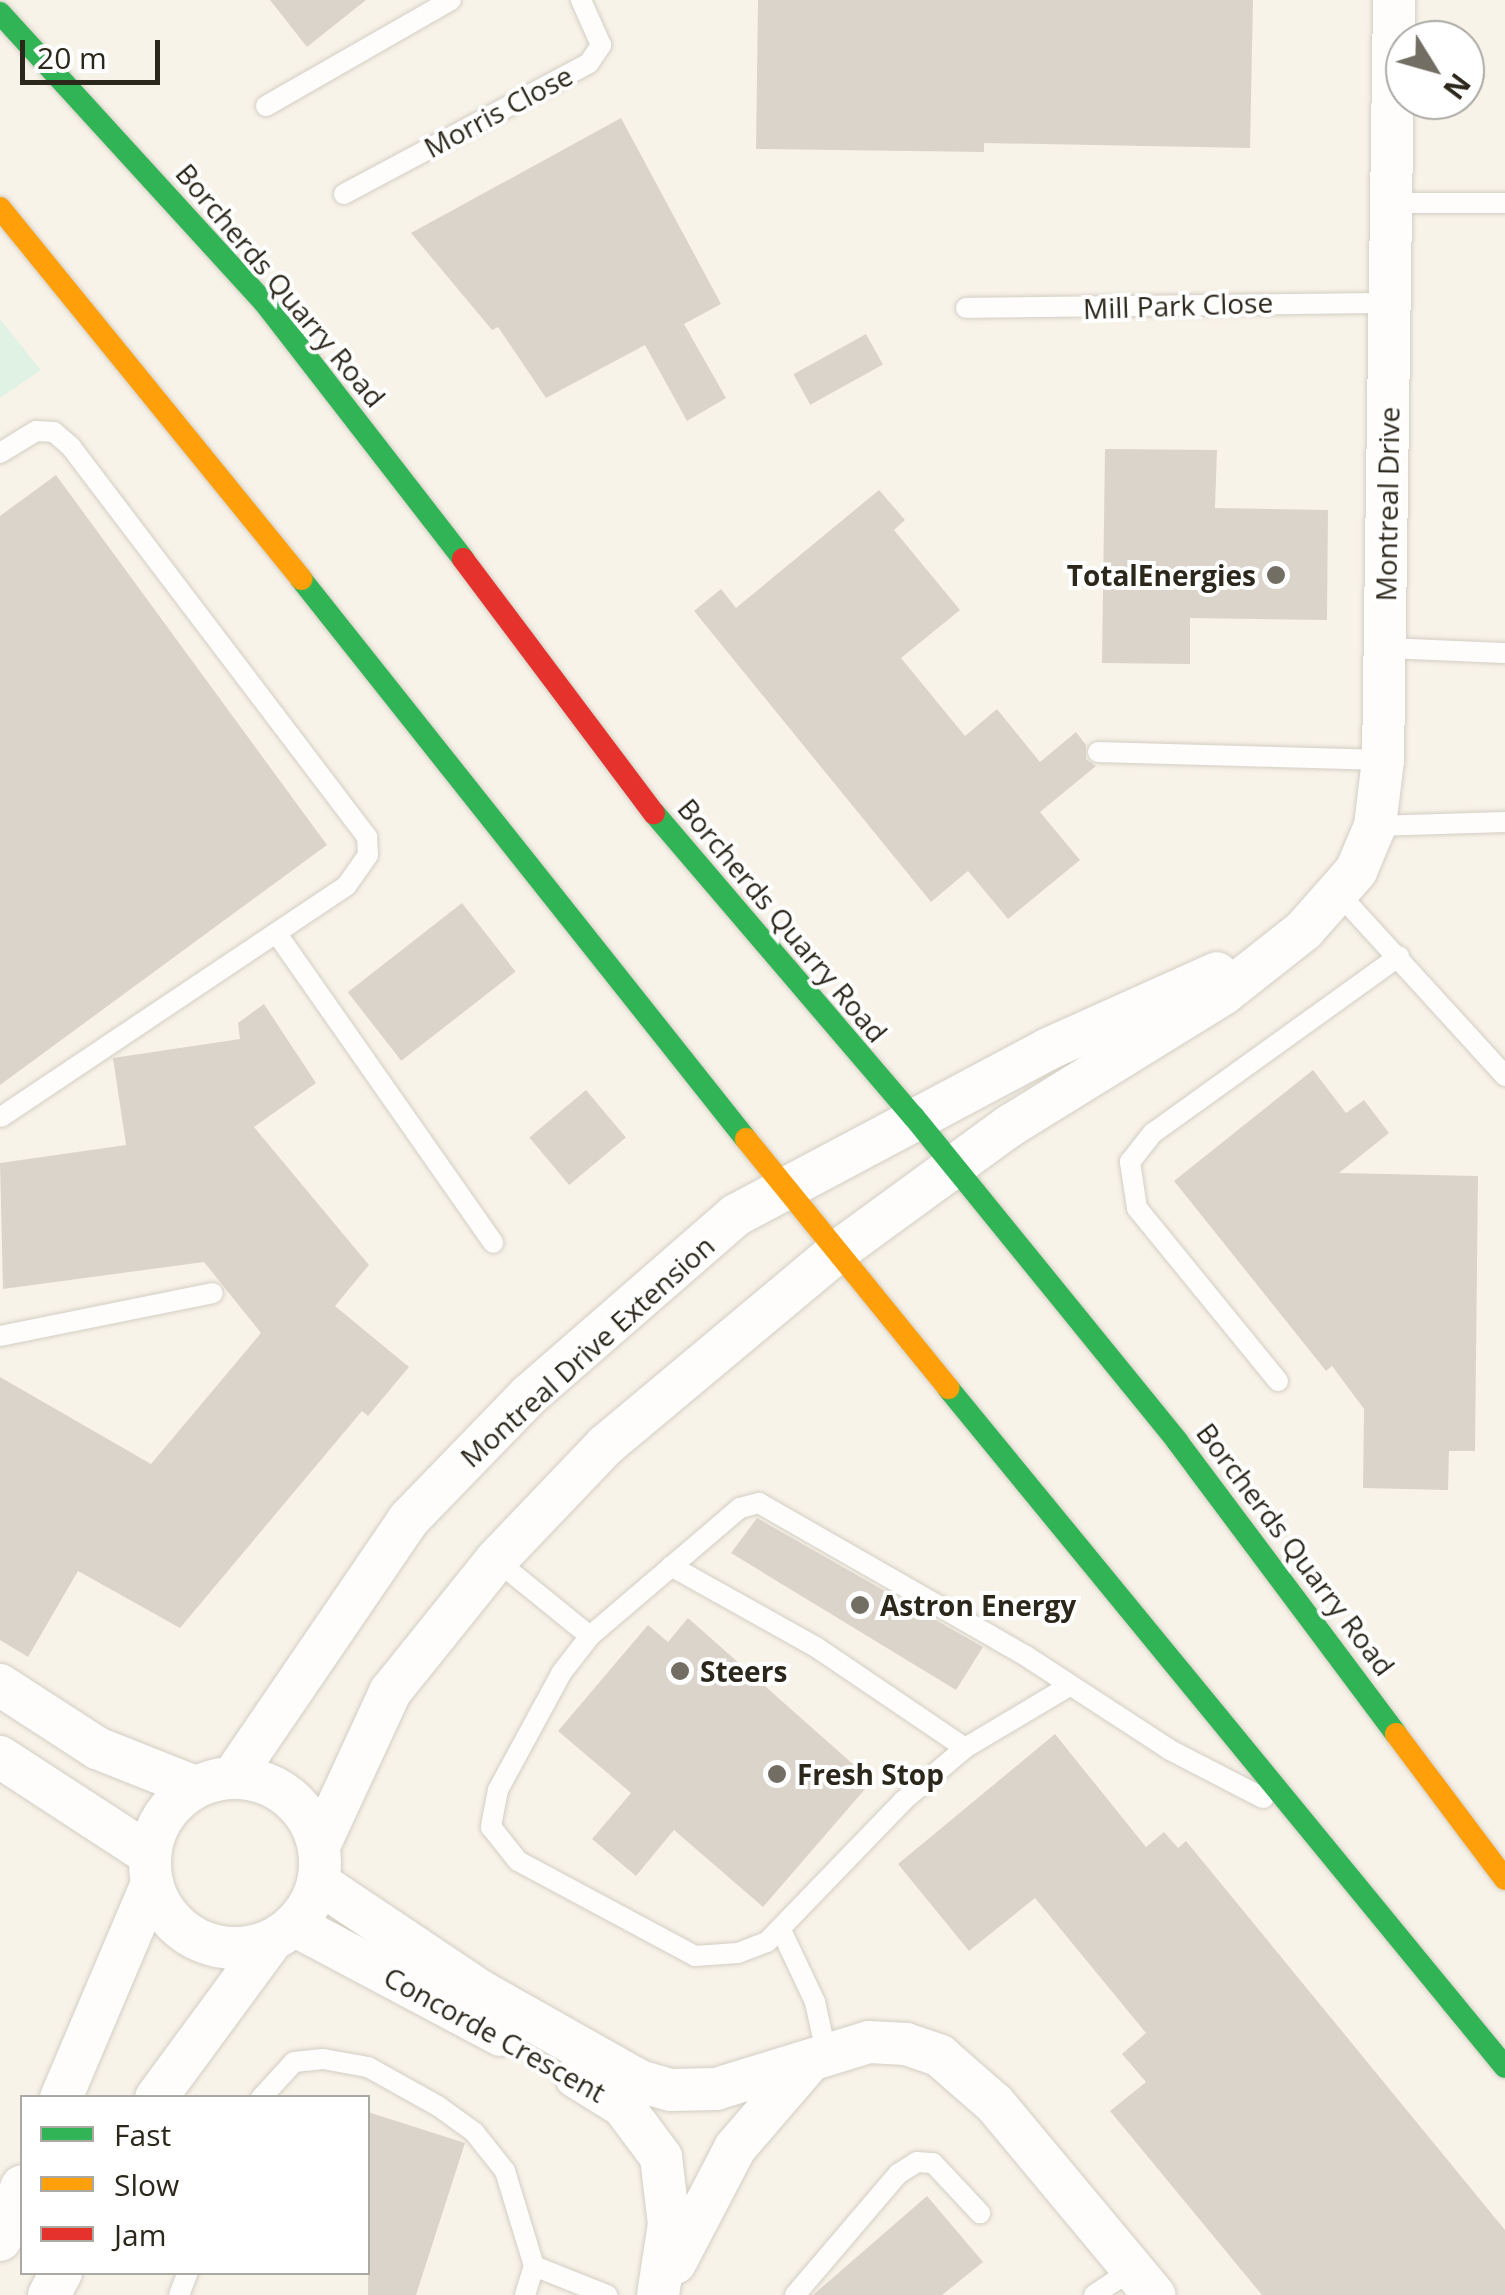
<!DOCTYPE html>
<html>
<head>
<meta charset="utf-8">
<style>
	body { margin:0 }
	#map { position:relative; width:1505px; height:2295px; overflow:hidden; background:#f8f3e9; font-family:"Open Sans",sans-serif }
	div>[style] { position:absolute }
	.green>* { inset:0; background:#e0f2e3 }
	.building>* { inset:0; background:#dbd4cb; transform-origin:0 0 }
	.roads { filter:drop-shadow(0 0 2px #d3cec4) drop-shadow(0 0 2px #d3cec4) }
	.lane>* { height:20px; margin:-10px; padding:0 10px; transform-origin:10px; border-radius:10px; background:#fefdfc }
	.street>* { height:42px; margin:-21px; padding:0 21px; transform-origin:21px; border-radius:21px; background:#fefdfc }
	.street>.ring { margin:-21px; padding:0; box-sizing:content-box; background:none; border:42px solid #fefdfc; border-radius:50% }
	.fast>* { height:22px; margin:-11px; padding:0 11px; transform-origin:11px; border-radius:11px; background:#30b455 }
	.slow>* { height:22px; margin:-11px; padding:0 11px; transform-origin:11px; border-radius:11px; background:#ff9f0a }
	.jam>* { height:22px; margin:-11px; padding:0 11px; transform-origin:11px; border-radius:11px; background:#e5322d }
	.dots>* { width:28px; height:28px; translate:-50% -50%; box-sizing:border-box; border:5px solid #fff; border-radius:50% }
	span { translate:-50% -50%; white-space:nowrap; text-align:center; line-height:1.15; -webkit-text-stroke:8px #fff; paint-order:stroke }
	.street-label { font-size:28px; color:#2c271b }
	.poi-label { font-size:28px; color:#2c271b; font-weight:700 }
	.right { translate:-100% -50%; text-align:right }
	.left { translate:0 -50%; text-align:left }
	.legend { position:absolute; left:20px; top:2095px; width:350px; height:180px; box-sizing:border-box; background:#fff; border:2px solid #aba9a4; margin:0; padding:12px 18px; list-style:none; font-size:30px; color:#2c271b }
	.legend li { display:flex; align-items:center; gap:20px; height:50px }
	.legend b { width:50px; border:2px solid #aba9a4 }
	.north { position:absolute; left:1385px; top:20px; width:100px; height:100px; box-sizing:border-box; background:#fff; border:2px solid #aba9a4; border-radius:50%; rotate:127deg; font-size:28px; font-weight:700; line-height:40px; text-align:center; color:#2c271b }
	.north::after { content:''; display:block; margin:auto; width:35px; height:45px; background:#736e63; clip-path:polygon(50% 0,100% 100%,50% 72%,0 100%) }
	.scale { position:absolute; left:20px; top:40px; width:140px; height:45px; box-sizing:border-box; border:5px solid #2c271b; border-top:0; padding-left:12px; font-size:30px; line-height:35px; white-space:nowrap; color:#2c271b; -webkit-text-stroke:8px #fff; paint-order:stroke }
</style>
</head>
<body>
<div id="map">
	<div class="green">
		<div style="clip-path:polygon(0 319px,41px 370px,0 398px)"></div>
	</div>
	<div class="building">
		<div style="clip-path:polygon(270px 0,366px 0,307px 47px)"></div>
		<div style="clip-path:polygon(758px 0,1253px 0,1250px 148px,984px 143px,984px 152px,756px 149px)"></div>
		<div style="clip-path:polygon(621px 118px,721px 304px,684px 324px,726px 398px,687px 421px,645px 345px,546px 398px,498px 327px,492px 330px,411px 233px)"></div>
		<div style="left:866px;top:334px;width:35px;height:83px;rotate:61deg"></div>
		<div style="clip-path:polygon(1105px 449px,1217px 450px,1215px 508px,1328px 510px,1327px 620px,1190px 618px,1190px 664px,1102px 663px)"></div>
		<div style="clip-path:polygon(56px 475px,327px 845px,0 1085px,0 516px)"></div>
		<div style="clip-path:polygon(879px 490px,905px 520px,894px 530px,960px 610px,901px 658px,965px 736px,997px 709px,1040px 762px,1076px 732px,1086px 745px,1086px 759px,1096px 766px,1040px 812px,1080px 860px,1008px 919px,968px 871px,931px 902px,694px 611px,721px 589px,736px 608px)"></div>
		<div style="left:462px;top:903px;width:87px;height:145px;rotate:52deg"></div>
		<div style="clip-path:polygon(264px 1004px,316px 1083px,254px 1127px,369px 1265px,335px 1306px,409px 1367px,368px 1416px,362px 1411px,180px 1628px,78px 1571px,28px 1657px,0 1640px,0 1377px,151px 1464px,261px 1333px,204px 1262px,3px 1289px,0 1163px,126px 1145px,113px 1058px,240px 1039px,238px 1023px)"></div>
		<div style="clip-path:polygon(1313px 1070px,1346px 1113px,1364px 1100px,1389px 1133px,1339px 1173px,1478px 1176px,1475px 1451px,1449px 1451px,1448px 1490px,1363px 1488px,1364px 1409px,1332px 1366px,1326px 1371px,1174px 1181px)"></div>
		<div style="left:586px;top:1090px;width:62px;height:74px;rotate:50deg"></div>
		<div style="clip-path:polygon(757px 1518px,983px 1647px,956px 1690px,731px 1553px)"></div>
		<div style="clip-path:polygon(688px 1618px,872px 1781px,763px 1907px,674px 1830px,636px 1876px,592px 1839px,631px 1793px,558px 1731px,648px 1625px,668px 1642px)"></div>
		<div style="clip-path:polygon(1055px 1734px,1146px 1847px,1164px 1832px,1178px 1848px,1186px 1841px,1505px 2230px,1505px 2295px,1262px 2295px,1110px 2111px,1146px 2082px,1122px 2054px,1146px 2033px,1035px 1898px,969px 1951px,898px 1864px)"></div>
		<div style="clip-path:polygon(368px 2112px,465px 2143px,416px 2295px,368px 2295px)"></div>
		<div style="clip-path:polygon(927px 2196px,983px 2262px,942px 2295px,813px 2295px)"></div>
	</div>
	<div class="roads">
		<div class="lane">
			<div style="left:266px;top:106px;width:213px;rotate:-29.8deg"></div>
			<div style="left:344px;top:194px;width:278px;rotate:-28.1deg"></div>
			<div style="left:589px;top:63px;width:22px;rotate:-56deg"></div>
			<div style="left:601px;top:45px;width:49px;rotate:-114deg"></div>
			<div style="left:1390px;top:203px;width:115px"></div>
			<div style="left:966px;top:308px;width:424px;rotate:-0.7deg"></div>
			<div style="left:0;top:453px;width:42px;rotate:-31.4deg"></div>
			<div style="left:36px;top:431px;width:18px;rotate:3deg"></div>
			<div style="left:54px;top:432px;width:23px;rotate:41deg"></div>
			<div style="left:71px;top:447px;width:490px;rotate:52.8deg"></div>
			<div style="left:367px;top:837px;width:18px;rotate:87deg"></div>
			<div style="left:368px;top:855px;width:38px;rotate:125deg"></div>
			<div style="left:346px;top:886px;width:415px;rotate:146.2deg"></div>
			<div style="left:1385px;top:648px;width:120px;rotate:2.4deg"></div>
			<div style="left:1098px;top:752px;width:285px;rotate:1.6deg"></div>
			<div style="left:1375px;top:826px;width:130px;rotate:-1.8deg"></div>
			<div style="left:1340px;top:895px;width:245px;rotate:47.6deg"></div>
			<div style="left:277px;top:934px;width:377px;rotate:55deg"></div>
			<div style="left:0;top:1336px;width:217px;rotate:-11.4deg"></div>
			<div style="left:1278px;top:1381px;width:223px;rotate:-129.2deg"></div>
			<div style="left:1137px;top:1208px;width:47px;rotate:-98.7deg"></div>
			<div style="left:1130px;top:1162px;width:37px;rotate:-52deg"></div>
			<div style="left:1153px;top:1133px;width:303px;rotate:-35.7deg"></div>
			<div style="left:496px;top:1560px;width:121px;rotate:39deg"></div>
			<div style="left:590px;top:1636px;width:197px;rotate:-40.5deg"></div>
			<div style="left:740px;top:1508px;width:20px;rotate:-15deg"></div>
			<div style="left:759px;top:1503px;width:308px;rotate:29.8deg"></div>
			<div style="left:1026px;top:1656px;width:172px;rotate:33.1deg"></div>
			<div style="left:1170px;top:1750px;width:105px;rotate:27.3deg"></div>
			<div style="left:671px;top:1566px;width:166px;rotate:29.2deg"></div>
			<div style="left:816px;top:1647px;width:180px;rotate:34.1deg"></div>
			<div style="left:590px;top:1636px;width:46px;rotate:127.9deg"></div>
			<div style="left:562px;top:1672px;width:134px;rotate:118.5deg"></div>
			<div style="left:498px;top:1790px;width:38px;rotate:101deg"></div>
			<div style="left:491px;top:1827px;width:43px;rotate:51.5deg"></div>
			<div style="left:518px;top:1861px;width:201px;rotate:28.2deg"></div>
			<div style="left:695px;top:1956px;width:43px;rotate:-4deg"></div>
			<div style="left:738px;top:1953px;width:31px;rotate:-21deg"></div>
			<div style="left:767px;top:1942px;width:197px;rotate:-46deg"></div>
			<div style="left:904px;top:1800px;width:80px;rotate:-40.4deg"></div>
			<div style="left:965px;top:1748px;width:121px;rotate:-30.8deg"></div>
			<div style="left:781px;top:1930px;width:80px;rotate:64.7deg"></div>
			<div style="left:815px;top:2002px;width:51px;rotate:77.6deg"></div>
			<div style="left:261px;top:2098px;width:49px;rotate:-47.5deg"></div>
			<div style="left:294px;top:2062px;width:29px;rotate:-6deg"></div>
			<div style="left:323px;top:2059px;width:46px;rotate:10.1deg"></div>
			<div style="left:368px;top:2067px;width:80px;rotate:29.1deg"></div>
			<div style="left:438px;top:2106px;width:44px;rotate:35.8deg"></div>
			<div style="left:474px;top:2132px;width:50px;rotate:51.5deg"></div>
			<div style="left:505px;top:2171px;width:99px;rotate:73deg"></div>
			<div style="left:179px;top:2295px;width:25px;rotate:-69deg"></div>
			<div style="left:525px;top:2295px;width:30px;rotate:-73deg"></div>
			<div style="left:534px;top:2266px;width:79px;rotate:21.7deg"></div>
			<div style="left:795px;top:2295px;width:159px;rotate:-49.6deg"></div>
			<div style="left:898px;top:2174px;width:22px;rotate:-32deg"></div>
			<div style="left:917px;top:2162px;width:16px;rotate:4deg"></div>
			<div style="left:933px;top:2163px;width:69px;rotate:46.8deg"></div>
			<div style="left:1094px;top:2295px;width:47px;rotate:-33.7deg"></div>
		</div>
		<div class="street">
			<div style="left:0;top:1685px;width:116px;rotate:33deg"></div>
			<div style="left:97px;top:1748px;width:105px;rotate:21.7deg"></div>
			<div style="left:0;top:1757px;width:178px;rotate:33.1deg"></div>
			<div style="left:233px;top:1777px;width:311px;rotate:-55.7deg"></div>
			<div style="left:408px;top:1520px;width:174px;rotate:-45.9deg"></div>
			<div style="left:529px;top:1395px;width:274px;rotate:-41deg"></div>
			<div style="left:736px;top:1215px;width:353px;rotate:-28deg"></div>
			<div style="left:1048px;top:1049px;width:185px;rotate:-24.2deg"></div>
			<div class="ring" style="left:150px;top:1778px;width:128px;height:128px"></div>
			<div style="left:319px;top:1846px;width:170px;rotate:-65.2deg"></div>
			<div style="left:390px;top:1692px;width:169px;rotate:-51.2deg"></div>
			<div style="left:496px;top:1560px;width:159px;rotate:-46.3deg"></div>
			<div style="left:606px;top:1445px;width:302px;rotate:-39.9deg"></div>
			<div style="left:838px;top:1251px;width:214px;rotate:-36.1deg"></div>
			<div style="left:1011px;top:1125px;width:249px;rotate:-31.7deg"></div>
			<div style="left:1223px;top:994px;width:103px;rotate:-38.3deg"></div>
			<div style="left:1304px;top:930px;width:79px;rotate:-48.6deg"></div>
			<div style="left:1356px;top:871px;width:49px;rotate:-67.1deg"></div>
			<div style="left:1375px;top:826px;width:66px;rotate:-83.1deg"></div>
			<div style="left:1383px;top:760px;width:760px;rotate:-89.17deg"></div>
			<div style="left:319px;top:1883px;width:196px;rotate:33.8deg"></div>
			<div style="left:482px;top:1992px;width:180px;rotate:29.5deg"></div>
			<div style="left:639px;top:2081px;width:33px;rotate:16deg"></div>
			<div style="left:671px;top:2090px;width:45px;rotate:-1.3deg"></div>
			<div style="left:716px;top:2089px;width:160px;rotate:-17.1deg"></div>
			<div style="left:869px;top:2042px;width:37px;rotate:3deg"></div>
			<div style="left:906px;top:2044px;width:36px;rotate:19deg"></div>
			<div style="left:940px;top:2056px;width:73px;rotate:41.1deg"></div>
			<div style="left:995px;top:2104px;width:249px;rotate:50.2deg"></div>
			<div style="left:294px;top:1925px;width:234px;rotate:28deg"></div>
			<div style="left:576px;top:2077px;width:55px;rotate:31.7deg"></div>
			<div style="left:623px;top:2106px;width:64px;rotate:53.3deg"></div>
			<div style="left:661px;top:2157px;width:67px;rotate:83.2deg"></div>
			<div style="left:669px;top:2224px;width:72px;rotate:98.8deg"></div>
			<div style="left:61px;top:2098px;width:233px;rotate:-67deg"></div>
			<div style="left:156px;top:2098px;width:196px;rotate:-53.7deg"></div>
			<div style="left:0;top:2240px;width:58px;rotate:-67.8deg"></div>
			<div style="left:675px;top:2263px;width:130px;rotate:-62.4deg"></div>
			<div style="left:735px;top:2148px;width:113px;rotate:-49.3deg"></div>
			<div style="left:49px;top:2295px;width:26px;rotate:-62deg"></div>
		</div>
		<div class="fast">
			<div style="left:0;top:13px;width:391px;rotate:47.6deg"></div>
			<div style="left:264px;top:302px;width:325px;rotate:52.2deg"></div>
			<div style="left:301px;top:579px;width:715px;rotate:51.53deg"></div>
			<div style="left:654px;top:813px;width:400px;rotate:49.5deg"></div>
			<div style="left:914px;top:1117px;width:417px;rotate:50.9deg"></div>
			<div style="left:1177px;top:1441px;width:366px;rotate:53.2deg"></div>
			<div style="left:948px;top:1388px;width:878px;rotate:50.64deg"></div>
		</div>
		<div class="slow">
			<div style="left:0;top:208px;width:478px;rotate:50.9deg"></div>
			<div style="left:746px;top:1139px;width:321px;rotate:50.9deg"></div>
			<div style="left:1396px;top:1734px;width:181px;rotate:53.1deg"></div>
		</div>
		<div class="jam">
			<div style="left:463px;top:559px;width:318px;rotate:53.1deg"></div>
		</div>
	</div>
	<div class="dots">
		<div style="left:1276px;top:575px;background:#736e63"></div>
		<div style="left:860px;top:1605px;background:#736e63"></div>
		<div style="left:680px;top:1671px;background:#736e63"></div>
		<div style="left:777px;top:1774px;background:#736e63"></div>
	</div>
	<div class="street-label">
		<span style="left:498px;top:111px;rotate:-28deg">Morris Close</span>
		<span style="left:281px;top:285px;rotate:50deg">Borcherds Quarry Road</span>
		<span style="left:1178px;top:305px;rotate:-2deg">Mill Park Close</span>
		<span style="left:1387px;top:504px;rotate:-89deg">Montreal Drive</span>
		<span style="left:783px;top:920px;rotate:50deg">Borcherds Quarry Road</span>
		<span style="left:587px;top:1351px;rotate:-42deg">Montreal Drive Extension</span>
		<span style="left:1296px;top:1549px;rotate:53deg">Borcherds Quarry Road</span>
		<span style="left:495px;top:2034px;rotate:29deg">Concorde Crescent</span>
	</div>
	<div class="poi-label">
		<span class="right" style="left:1256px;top:575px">TotalEnergies</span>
		<span class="left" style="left:880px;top:1605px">Astron Energy</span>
		<span class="left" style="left:700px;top:1671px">Steers</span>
		<span class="left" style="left:797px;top:1774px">Fresh Stop</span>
	</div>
	<ul class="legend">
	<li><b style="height:12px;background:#30b455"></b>Fast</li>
	<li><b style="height:12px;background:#ff9f0a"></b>Slow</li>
	<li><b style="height:12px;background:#e5322d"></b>Jam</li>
	</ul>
	<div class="north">N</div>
	<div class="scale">20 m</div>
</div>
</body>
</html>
